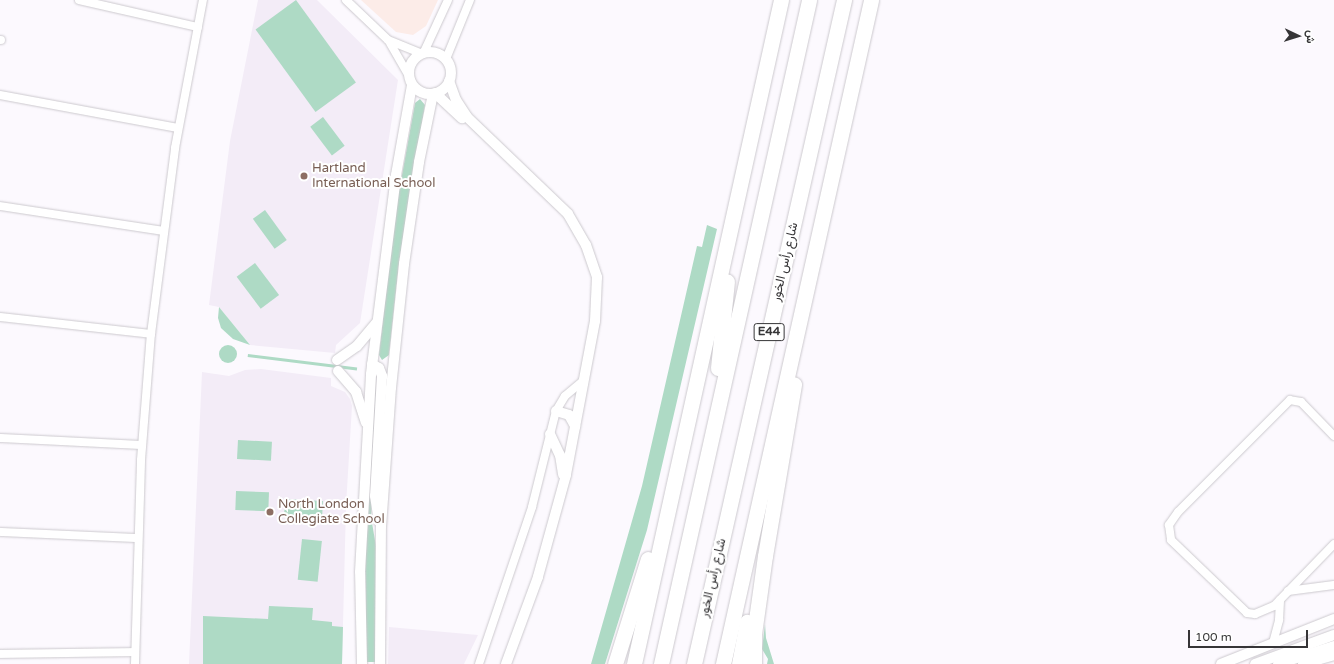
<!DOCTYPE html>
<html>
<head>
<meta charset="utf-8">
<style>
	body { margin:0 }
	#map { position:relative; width:1334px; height:664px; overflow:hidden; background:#fcf9fe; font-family:"Varela Round",Vazirmatn,sans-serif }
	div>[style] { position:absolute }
	.commercial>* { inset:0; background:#fcece8 }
	.built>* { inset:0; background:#f3ecf7 }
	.green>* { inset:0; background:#aedac5; transform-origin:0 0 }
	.round { border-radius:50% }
	.roads { filter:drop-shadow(0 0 1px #ccc9ce) drop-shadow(0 0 1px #ccc9ce) }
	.minor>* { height:8px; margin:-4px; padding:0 4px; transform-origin:4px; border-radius:4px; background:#fff }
	.tertiary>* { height:10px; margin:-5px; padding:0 5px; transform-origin:5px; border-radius:5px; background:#fff }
	.tertiary>.ring { margin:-5px; padding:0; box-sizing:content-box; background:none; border:10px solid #fff; border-radius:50% }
	.motorway>* { height:15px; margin:-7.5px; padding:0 7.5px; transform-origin:7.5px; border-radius:7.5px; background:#fff }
	.dots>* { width:11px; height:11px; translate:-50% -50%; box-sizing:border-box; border:2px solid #fff; border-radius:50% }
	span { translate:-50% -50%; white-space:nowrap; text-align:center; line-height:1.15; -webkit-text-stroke:4px #fff; paint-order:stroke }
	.shield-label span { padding:1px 3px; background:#fff; border:1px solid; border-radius:3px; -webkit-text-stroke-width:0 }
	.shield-label { font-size:12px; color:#363537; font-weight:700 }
	.education-label { font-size:13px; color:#785e54 }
	.left { translate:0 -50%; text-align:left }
	.street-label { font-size:13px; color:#363537 }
	.north { position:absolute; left:1278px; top:16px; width:40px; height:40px; -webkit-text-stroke:3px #fff; paint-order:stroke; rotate:94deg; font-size:11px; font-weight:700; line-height:16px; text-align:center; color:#363537 }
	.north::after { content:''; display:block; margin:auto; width:14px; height:18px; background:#363537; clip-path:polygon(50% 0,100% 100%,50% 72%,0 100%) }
	.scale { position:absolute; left:1188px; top:630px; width:120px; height:18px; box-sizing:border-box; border:2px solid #363537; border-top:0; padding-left:5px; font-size:12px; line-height:14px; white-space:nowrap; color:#363537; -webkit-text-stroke:3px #fff; paint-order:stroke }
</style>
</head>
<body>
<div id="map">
	<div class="commercial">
		<div style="clip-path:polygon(361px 0,438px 0,426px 26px,413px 35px,396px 32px)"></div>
	</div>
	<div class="built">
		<div style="clip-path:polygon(258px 0,317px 0,398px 80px,360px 323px,336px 345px,335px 353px,250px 345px,219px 307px,209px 305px,230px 141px)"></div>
		<div style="clip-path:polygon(261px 369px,331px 378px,331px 386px,345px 392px,350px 399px,352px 406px,346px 506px,342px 664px,189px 664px,202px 372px,229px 376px,245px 370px)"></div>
		<div style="clip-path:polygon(389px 627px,478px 635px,464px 664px,388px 664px)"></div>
	</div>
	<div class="green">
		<div style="left:296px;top:0;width:102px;height:50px;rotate:54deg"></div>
		<div style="clip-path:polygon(420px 99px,425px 105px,399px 263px,389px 355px,382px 360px,379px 355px,394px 219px,415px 103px)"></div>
		<div style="left:323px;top:117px;width:36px;height:16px;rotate:53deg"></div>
		<div style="left:265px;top:210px;width:37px;height:15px;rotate:54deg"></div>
		<div style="clip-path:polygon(707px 225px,717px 229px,647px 530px,605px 664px,591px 664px,642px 486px,697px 246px,702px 247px)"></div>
		<div style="left:255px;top:263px;width:40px;height:23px;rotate:53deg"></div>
		<div style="clip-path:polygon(219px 307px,250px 345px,233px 339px,221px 328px,218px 318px)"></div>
		<div class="round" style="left:219px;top:345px;width:18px;height:18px"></div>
		<div style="left:248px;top:354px;width:110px;height:3px;rotate:7deg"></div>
		<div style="clip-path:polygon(375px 390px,379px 390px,371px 517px,377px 552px,375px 662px,366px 662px,365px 525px)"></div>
		<div style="left:238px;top:440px;width:34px;height:19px;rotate:3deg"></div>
		<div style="left:236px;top:491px;width:33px;height:19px;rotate:2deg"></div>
		<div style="left:285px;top:499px;width:38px;height:18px;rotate:3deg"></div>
		<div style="left:302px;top:539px;width:20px;height:41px;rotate:6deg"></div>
		<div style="clip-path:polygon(269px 606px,313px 608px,312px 620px,332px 622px,332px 626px,343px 627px,342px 664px,203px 664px,203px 616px,268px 619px)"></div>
		<div style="clip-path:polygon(765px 624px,766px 638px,774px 664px,767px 664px,768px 659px,762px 649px)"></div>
	</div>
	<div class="roads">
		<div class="minor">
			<div style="left:79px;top:0;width:122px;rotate:12.8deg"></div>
			<div style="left:346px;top:0;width:58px;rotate:43.6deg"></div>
			<div style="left:388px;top:40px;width:35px;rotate:22deg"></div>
			<div style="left:0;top:40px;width:1px"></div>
			<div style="left:390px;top:43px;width:38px;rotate:60deg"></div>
			<div style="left:424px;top:52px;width:57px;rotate:-65.2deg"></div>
			<div style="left:446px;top:59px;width:64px;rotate:-67.9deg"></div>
			<div style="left:0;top:95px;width:181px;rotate:10.5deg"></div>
			<div style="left:0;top:206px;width:165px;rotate:8.7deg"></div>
			<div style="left:0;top:317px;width:152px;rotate:6.4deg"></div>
			<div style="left:1334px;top:436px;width:47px;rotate:-134.1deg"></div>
			<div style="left:1301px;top:402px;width:11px;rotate:-170deg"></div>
			<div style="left:1290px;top:400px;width:158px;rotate:135deg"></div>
			<div style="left:1178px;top:512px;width:16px;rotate:125deg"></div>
			<div style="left:1169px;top:525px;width:15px;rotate:82deg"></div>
			<div style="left:1171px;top:540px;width:105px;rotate:43.8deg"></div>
			<div style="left:1247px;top:613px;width:8px;rotate:7deg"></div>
			<div style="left:1255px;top:614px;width:21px;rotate:-23deg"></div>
			<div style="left:1274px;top:606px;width:86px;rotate:-45.9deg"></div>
			<div style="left:0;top:438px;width:142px;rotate:2.8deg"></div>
			<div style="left:0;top:532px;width:137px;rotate:2.5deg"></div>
			<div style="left:1288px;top:591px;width:46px;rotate:-7.4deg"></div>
			<div style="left:1273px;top:643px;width:24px;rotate:-75deg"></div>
			<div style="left:1279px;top:620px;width:20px;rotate:-87deg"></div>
			<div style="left:0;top:654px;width:135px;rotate:-0.8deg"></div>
			<div style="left:135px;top:664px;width:204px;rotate:-88.3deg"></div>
			<div style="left:141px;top:460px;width:126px;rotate:-85.5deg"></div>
			<div style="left:151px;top:334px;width:188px;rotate:-82.6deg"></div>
			<div style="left:175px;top:148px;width:151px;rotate:-79.3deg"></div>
			<div style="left:479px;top:664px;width:166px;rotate:-71.3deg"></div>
			<div style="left:532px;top:507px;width:99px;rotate:-76deg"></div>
			<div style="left:556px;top:411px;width:17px;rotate:-59deg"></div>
			<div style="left:565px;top:396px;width:23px;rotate:-40deg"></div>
		</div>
		<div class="tertiary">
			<div class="ring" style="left:409px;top:52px;width:32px;height:32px"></div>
			<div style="left:449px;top:81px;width:20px;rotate:70deg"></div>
			<div style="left:456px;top:100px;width:20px;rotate:57deg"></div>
			<div style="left:467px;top:117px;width:140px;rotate:43.8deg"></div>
			<div style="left:568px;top:214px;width:36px;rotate:60deg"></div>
			<div style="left:586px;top:245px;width:34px;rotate:71deg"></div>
			<div style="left:597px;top:277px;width:44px;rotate:92.6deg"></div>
			<div style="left:595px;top:321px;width:157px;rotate:100.7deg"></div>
			<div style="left:566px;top:475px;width:106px;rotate:105.4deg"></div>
			<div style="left:538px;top:577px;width:93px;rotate:110.2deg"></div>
			<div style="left:435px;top:93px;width:37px;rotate:43deg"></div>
			<div style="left:337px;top:360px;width:24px;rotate:-35deg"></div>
			<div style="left:357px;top:346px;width:30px;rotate:-50deg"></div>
			<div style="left:372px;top:364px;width:8px;rotate:30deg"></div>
			<div style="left:379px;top:368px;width:9px;rotate:69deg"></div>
			<div style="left:382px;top:376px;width:120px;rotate:93.3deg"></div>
			<div style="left:375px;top:496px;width:26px;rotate:81deg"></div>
			<div style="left:338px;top:371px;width:28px;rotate:49deg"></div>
			<div style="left:356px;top:392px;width:32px;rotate:72deg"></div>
			<div style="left:556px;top:411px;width:14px;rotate:17deg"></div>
			<div style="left:569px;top:415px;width:13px;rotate:61deg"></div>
			<div style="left:550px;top:434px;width:23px;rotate:65deg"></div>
			<div style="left:560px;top:455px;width:20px;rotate:81deg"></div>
			<div style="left:362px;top:664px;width:92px;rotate:-91.2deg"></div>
			<div style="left:360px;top:572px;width:198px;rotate:-86.8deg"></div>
			<div style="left:371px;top:374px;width:201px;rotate:-82.8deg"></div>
			<div style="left:396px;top:175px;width:91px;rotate:-79.9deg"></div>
			<div style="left:380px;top:664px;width:137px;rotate:-89.6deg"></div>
			<div style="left:381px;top:527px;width:139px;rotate:-85.9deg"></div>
			<div style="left:391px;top:388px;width:125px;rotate:-84deg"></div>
			<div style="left:404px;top:264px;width:103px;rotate:-81.6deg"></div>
			<div style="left:419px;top:162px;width:69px;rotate:-78.4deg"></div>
			<div style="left:1221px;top:664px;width:122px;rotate:-21.7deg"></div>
			<div style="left:1255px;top:664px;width:84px;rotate:-20.2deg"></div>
			<div style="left:1278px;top:664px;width:59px;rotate:-17.8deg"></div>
			<div style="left:1303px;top:664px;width:32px;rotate:-16deg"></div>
		</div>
		<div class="motorway">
			<div style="left:718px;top:368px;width:87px;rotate:-84.1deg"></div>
			<div style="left:615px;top:664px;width:110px;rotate:-72.6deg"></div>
			<div style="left:634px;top:664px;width:680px;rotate:-77.52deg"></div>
			<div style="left:661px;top:664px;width:680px;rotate:-77.43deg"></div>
			<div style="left:694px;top:664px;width:681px;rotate:-77.27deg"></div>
			<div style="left:723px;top:664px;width:680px;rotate:-77.43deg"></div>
			<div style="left:739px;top:664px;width:43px;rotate:-79.2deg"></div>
			<div style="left:754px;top:664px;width:30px;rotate:-90deg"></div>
			<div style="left:754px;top:634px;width:79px;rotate:-82deg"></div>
			<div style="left:765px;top:556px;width:174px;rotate:-80.4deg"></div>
		</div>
	</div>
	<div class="dots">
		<div style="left:304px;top:176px;background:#8d6e63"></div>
		<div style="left:270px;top:512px;background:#8d6e63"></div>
	</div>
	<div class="shield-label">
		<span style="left:769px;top:332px">E44</span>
	</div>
	<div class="education-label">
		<span class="left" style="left:312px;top:176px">Hartland<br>International School</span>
		<span class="left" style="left:278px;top:512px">North London<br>Collegiate School</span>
	</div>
	<div class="street-label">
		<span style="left:785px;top:262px;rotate:-77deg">شارع رأس الخور</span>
		<span style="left:713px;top:578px;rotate:-77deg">شارع رأس الخور</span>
	</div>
	<div class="north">ش</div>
	<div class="scale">100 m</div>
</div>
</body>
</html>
